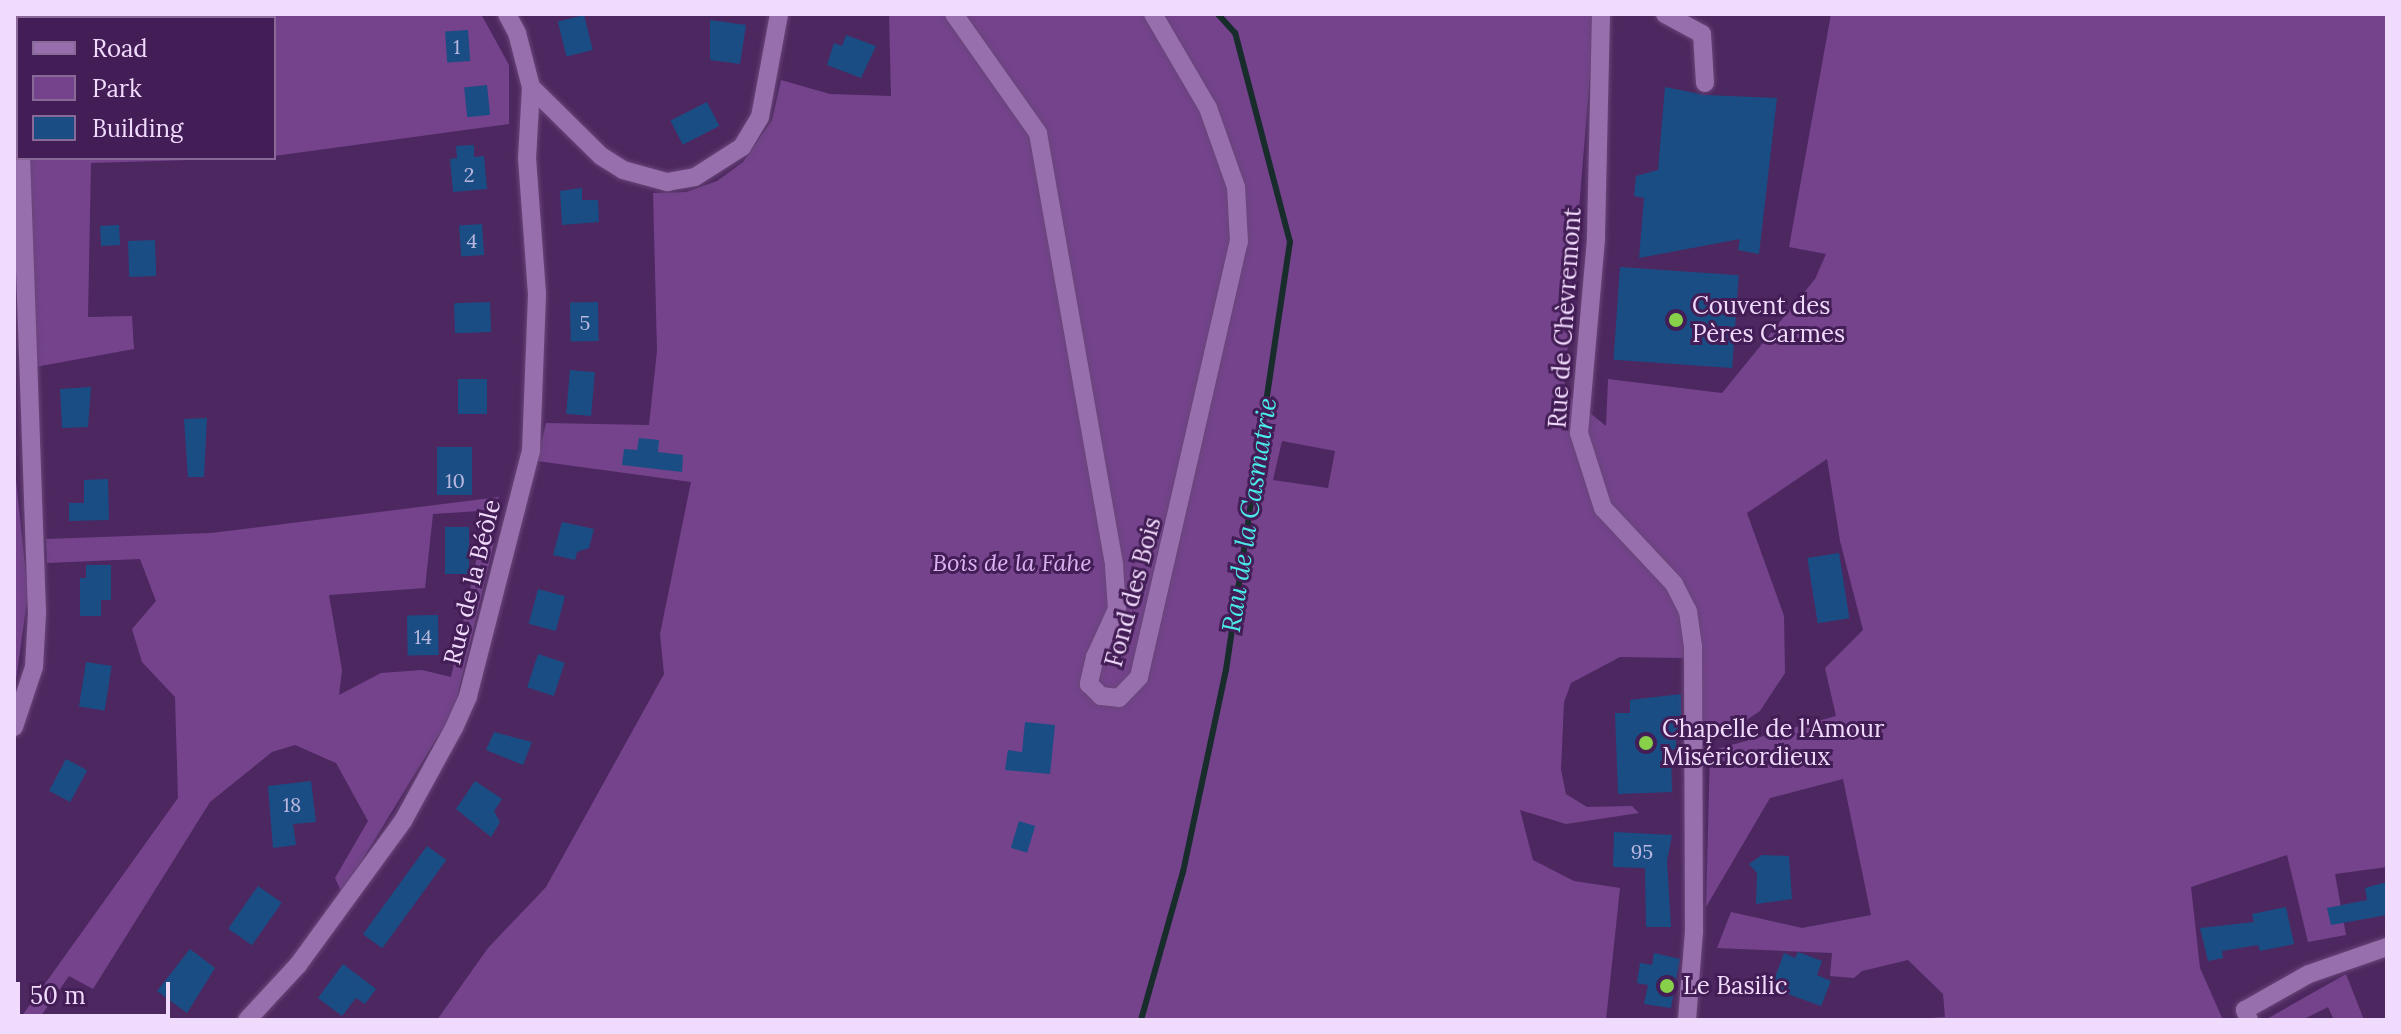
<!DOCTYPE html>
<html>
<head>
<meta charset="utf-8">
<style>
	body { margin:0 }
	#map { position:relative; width:2401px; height:1034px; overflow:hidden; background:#4d2860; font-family:Lora,serif }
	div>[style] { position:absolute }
	.green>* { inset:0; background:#74438c }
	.stream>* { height:6px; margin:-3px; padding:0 3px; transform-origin:3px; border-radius:3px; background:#182c2c }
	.building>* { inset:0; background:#1a4d84; transform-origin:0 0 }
	.roads { filter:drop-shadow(0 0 2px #684678) drop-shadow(0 0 2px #684678) }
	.street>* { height:18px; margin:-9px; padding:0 9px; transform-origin:9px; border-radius:9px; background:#976fad }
	.dots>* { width:22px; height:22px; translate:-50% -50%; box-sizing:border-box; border:4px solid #431d55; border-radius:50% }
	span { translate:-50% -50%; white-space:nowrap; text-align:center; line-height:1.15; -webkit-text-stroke:6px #431d55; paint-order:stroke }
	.number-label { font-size:20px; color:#bbb8df }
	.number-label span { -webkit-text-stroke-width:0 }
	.poi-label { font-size:24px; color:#f1dbfd }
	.left { translate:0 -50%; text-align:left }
	.street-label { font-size:24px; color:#f1dbfd }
	.park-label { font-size:24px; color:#dab1f1; font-style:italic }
	.water-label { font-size:26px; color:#4aebe8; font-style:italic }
	.frame { position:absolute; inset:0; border:16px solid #f1dbfd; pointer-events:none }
	.legend { position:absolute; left:16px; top:16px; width:260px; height:144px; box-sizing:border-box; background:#431d55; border:2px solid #896998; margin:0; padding:10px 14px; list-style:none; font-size:24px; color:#f1dbfd }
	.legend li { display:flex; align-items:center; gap:16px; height:40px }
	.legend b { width:40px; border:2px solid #896998 }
	.scale { position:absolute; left:16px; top:982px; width:154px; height:36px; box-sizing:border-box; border:4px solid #f1dbfd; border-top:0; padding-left:10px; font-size:24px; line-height:28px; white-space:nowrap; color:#f1dbfd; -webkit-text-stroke:6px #431d55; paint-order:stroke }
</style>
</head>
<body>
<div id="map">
	<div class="green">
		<div style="clip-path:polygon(28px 14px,481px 14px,509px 65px,509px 124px,274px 156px,274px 18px,28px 18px)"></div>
		<div style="clip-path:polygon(evenodd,889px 14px,1595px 14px,1564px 392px,1606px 426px,1608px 379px,1722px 393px,1815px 279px,1826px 254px,1789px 247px,1831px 14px,2387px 14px,2387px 867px,2335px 874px,2346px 935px,2308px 942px,2287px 855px,2191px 887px,2200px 968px,2223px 1020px,1904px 1020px,1945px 1017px,1943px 994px,1908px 960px,1862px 971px,1854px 978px,1830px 976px,1832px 953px,1717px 948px,1731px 912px,1802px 928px,1871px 915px,1843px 779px,1770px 798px,1706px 907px,1710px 751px,1836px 716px,1825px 668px,1863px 630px,1840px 541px,1827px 459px,1747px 513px,1784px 616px,1785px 673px,1760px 711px,1730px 731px,1689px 728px,1685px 658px,1620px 657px,1571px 683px,1564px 702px,1561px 770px,1566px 794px,1587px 807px,1632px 806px,1639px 813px,1566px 824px,1520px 810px,1533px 860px,1574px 881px,1620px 888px,1606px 1020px,437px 1020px,488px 948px,546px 887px,664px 674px,660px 634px,691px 482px,537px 461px,546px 423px,649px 425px,657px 351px,653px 193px,686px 192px,717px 181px,743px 162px,772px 120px,781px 80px,830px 94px,891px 96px,889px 14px,1282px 441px,1335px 451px,1328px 488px,1273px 480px,1282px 441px)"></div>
		<div style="clip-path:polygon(23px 158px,259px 158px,91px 163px,88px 317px,132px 316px,134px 349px,35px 367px)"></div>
		<div style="clip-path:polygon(14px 461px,28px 594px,14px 694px)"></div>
		<div style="clip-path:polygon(499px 497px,495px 510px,433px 514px,425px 588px,329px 595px,342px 670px,339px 695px,381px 673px,422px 670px,451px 677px,479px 548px,494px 543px,454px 710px,342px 893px,335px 878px,368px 821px,336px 763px,295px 745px,272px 752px,210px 802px,93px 989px,69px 976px,38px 1020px,19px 1020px,178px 798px,175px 697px,142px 662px,132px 629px,156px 601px,140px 559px,47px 563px,46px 539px,211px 533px)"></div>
		<div style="clip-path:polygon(2346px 974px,2364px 1020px,2334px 1020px,2328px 1007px,2302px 1020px,2265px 1020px)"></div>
	</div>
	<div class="stream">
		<div style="left:1141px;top:1020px;width:154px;rotate:-74.2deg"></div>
		<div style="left:1183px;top:872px;width:207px;rotate:-78deg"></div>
		<div style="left:1226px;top:670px;width:433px;rotate:-81.5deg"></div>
		<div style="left:1290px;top:242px;width:216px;rotate:-104.7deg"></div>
		<div style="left:1235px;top:33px;width:25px;rotate:-132deg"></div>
	</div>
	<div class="building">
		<div style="left:584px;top:15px;width:36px;height:27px;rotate:76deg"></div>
		<div style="clip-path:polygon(710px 20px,746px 25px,740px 64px,710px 60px)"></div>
		<div style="left:468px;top:30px;width:31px;height:23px;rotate:86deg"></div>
		<div style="clip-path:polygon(846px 35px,876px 46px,861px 78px,827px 65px,834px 43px,842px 46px)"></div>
		<div style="left:487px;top:85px;width:30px;height:23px;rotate:84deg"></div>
		<div style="clip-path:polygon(1665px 87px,1705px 95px,1777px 98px,1759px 254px,1738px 250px,1740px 239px,1639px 258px,1644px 198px,1634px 196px,1636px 176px,1658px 170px)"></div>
		<div style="left:707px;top:102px;width:27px;height:41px;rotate:63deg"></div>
		<div style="clip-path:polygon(474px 145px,474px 157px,484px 156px,487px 189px,453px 192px,450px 159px,457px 158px,456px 146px)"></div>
		<div style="clip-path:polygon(582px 188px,582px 200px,598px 200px,599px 222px,562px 225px,560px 191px)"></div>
		<div style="left:482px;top:224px;width:31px;height:23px;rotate:86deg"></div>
		<div style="left:119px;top:225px;width:20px;height:19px;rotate:87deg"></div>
		<div style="left:155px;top:240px;width:36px;height:27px;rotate:88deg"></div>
		<div style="left:1620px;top:267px;width:119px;height:93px;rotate:4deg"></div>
		<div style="left:490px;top:302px;width:30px;height:36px;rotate:88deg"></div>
		<div style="left:598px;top:302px;width:39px;height:28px;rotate:89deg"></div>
		<div style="left:570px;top:370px;width:25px;height:44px;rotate:5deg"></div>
		<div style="left:487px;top:379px;width:35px;height:29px;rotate:90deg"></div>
		<div style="clip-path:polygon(91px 387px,88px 427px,62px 428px,60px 389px)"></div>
		<div style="clip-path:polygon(207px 418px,204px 477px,188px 477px,184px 419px)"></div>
		<div style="clip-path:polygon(639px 438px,659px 440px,658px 452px,683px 455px,682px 472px,622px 465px,624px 449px,637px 450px)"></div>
		<div style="left:472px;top:447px;width:48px;height:35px;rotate:90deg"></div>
		<div style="clip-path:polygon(108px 479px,109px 520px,69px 521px,69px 503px,84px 503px,84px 480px)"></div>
		<div style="clip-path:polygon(562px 522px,594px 529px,589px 548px,577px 552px,575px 560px,553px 555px)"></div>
		<div style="left:445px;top:527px;width:24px;height:47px"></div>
		<div style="left:1839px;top:553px;width:66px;height:32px;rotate:81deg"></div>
		<div style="clip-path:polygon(86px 565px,111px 565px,111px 600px,101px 600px,101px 616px,80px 616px,80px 578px,86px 578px)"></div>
		<div style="left:538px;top:589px;width:28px;height:36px;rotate:15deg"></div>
		<div style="left:438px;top:615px;width:40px;height:31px;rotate:89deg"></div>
		<div style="left:538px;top:654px;width:28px;height:35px;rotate:18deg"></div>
		<div style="left:86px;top:662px;width:26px;height:45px;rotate:9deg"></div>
		<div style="clip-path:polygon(1681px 694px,1681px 729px,1676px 730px,1676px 749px,1671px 750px,1672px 792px,1618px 794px,1615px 713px,1630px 713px,1630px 700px)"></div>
		<div style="clip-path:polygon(1025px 722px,1055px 725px,1050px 774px,1005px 770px,1008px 750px,1022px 752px)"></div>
		<div style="clip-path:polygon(494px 732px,532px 742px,523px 765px,486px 750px)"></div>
		<div style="left:66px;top:759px;width:24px;height:36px;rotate:28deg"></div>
		<div style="clip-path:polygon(311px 781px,316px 822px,293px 824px,296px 845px,273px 848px,268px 786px)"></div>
		<div style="clip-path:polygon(475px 781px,502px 799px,494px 811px,500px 822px,491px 837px,456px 809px)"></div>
		<div style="left:1019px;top:821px;width:17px;height:28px;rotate:17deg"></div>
		<div style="clip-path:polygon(1614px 832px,1672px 835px,1667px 861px,1671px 927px,1646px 927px,1645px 868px,1613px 867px)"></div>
		<div style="left:427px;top:846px;width:24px;height:109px;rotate:36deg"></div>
		<div style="clip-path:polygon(1762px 855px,1789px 856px,1792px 899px,1756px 904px,1757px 873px,1749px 864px)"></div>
		<div style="clip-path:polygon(2387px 882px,2387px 915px,2331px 925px,2327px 908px,2367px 900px,2365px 888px)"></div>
		<div style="left:258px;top:886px;width:29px;height:52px;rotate:35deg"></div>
		<div style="clip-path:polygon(2286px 907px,2294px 944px,2260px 951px,2258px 945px,2222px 951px,2223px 958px,2208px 961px,2200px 928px,2254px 922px,2252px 914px)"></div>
		<div style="clip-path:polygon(190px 949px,215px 968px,187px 1013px,157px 991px)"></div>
		<div style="clip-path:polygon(1798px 952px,1822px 961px,1817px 975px,1831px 981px,1821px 1006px,1771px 988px,1784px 953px,1795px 958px)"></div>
		<div style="clip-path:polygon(1654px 953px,1680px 959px,1671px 1008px,1644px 1004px,1648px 985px,1637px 983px,1640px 963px,1652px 965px)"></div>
		<div style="clip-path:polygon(343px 964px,376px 989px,365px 1004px,356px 998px,342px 1016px,318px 998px)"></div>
	</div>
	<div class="roads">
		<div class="street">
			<div style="left:954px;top:14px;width:146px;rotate:54.8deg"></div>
			<div style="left:1038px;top:133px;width:440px;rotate:80deg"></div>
			<div style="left:1114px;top:566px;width:43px;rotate:86deg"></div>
			<div style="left:1117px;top:609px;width:53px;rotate:114.6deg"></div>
			<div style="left:1095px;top:657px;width:28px;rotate:103deg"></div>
			<div style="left:1089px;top:684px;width:17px;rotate:45deg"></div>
			<div style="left:1101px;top:696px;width:18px;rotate:6deg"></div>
			<div style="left:1119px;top:698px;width:29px;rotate:-46deg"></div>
			<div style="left:1139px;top:677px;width:446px;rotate:-77.1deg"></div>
			<div style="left:1239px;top:242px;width:55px;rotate:-93.1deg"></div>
			<div style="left:1236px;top:187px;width:84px;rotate:-109.5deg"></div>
			<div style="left:1208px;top:108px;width:109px;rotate:-120.3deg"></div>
			<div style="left:1601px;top:14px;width:225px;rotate:91.3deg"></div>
			<div style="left:1596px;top:239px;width:195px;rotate:95deg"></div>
			<div style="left:1579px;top:433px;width:79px;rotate:72.3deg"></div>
			<div style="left:1603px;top:508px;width:104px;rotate:46.9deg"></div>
			<div style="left:1674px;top:584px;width:30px;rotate:63deg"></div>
			<div style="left:1688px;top:611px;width:35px;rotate:82deg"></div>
			<div style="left:1693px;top:646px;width:285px;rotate:89.8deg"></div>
			<div style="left:1694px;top:931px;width:89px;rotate:94.5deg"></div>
			<div style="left:1665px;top:14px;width:42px;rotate:28.4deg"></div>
			<div style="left:1702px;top:34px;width:49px;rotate:86.5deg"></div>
			<div style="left:21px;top:18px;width:4px;rotate:-76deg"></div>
			<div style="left:531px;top:87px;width:98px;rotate:44.6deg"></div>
			<div style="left:601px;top:156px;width:26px;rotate:32deg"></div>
			<div style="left:623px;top:170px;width:46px;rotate:15.3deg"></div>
			<div style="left:667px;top:182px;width:28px;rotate:-10deg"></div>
			<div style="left:695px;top:177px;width:56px;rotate:-32.6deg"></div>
			<div style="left:742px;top:147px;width:35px;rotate:-59deg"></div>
			<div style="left:760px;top:117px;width:105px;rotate:-79.5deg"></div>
			<div style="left:14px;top:727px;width:63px;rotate:-71.6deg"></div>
			<div style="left:34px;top:667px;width:54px;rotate:-86.8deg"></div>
			<div style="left:37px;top:613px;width:544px;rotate:-92deg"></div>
			<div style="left:247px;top:1020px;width:75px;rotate:-47.2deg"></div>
			<div style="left:298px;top:965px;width:178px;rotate:-53.9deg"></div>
			<div style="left:403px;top:821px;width:106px;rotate:-61.3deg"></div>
			<div style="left:454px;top:728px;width:35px;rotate:-66deg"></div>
			<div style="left:468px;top:696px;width:253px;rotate:-75.6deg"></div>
			<div style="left:531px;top:451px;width:157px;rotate:-87.8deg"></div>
			<div style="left:537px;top:294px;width:135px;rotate:-94.2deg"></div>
			<div style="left:527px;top:159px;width:72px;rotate:-86.8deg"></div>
			<div style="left:531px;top:87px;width:56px;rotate:-104.5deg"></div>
			<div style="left:517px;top:33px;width:21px;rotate:-118deg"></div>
			<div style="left:2249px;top:1020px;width:11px;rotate:-112deg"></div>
			<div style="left:2245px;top:1010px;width:73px;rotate:-29.4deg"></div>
			<div style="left:2309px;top:974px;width:83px;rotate:-19.1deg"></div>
		</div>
	</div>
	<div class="dots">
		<div style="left:1676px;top:320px;background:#88cf4a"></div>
		<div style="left:1646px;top:743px;background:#88cf4a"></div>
		<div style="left:1667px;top:986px;background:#88cf4a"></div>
	</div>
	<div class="number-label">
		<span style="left:457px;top:46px">1</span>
		<span style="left:469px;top:174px">2</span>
		<span style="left:472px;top:240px">4</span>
		<span style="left:585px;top:322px">5</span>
		<span style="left:455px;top:480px">10</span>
		<span style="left:423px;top:636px">14</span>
		<span style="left:292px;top:804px">18</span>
		<span style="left:1642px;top:851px">95</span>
	</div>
	<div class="poi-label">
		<span class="left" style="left:1692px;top:320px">Couvent des<br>Pères Carmes</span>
		<span class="left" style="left:1662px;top:743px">Chapelle de l'Amour<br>Miséricordieux</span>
		<span class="left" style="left:1683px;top:986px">Le Basilic</span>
	</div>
	<div class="street-label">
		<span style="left:1565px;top:318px;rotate:-86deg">Rue de Chèvremont</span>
		<span style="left:472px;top:582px;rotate:-76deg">Rue de la Béôle</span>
		<span style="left:1133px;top:592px;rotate:-75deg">Fond des Bois</span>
	</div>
	<div class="park-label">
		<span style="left:1012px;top:563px">Bois de la Fahe</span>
	</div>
	<div class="water-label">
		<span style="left:1249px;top:515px;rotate:-81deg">Rau de la Casmatrie</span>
	</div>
	<div class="frame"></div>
	<ul class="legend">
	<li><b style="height:10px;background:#976fad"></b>Road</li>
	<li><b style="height:22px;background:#74438c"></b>Park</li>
	<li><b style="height:22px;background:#1a4d84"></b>Building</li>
	</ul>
	<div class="scale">50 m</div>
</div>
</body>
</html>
